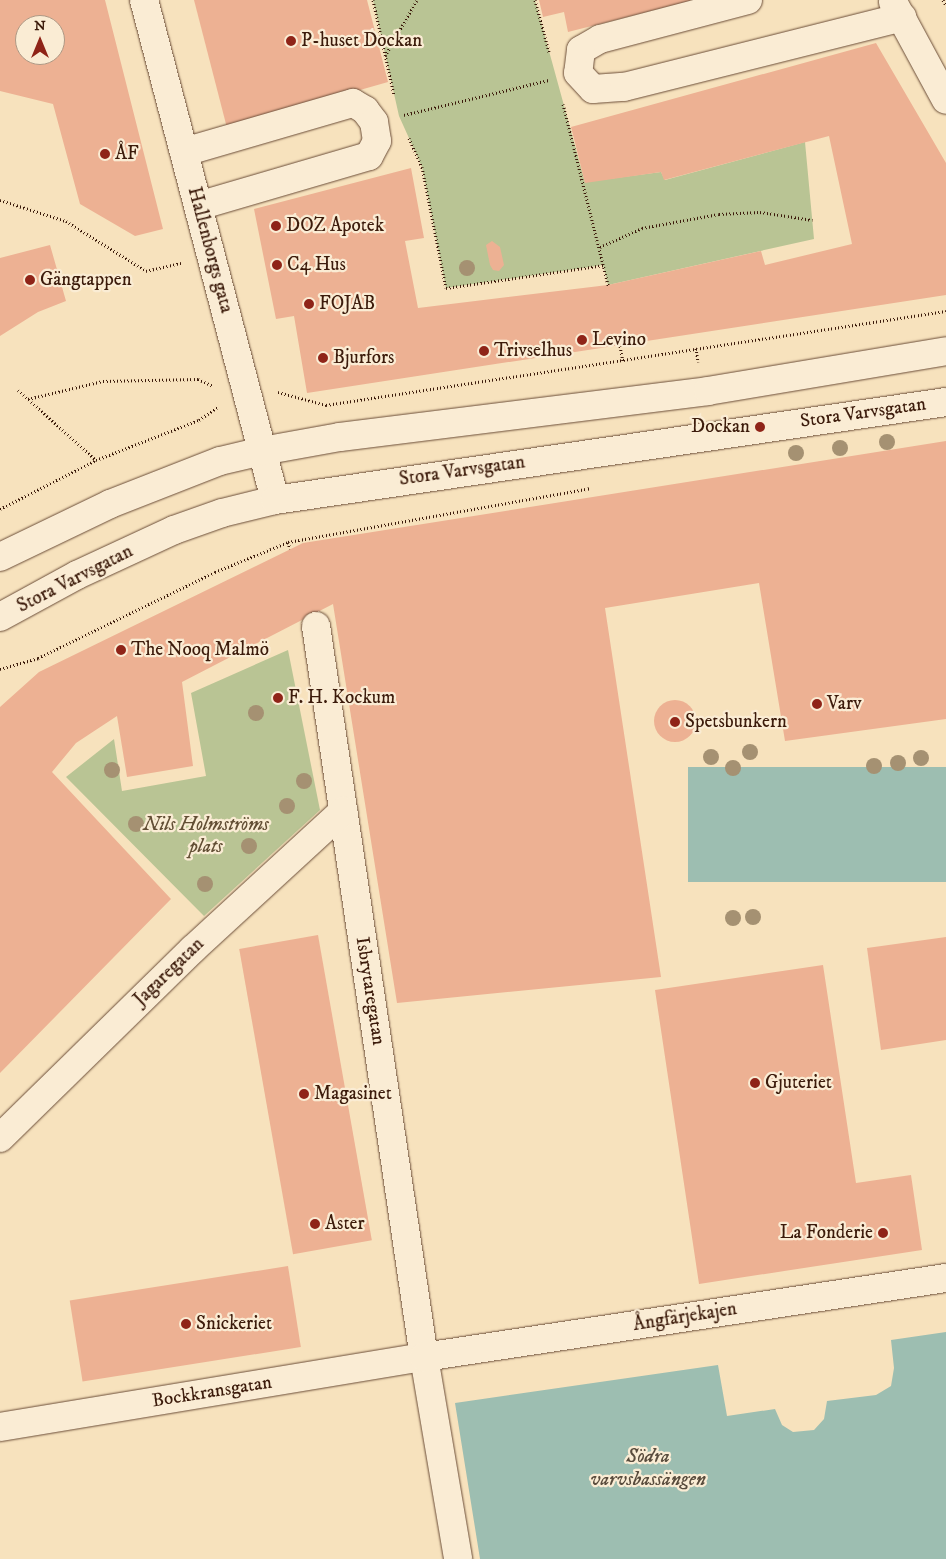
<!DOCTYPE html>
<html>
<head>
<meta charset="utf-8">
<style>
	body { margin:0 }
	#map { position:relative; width:946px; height:1559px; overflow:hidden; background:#f7e2bd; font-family:"IM FELL DW Pica",serif }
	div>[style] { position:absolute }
	.green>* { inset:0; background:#b9c494 }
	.water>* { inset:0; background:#9dbeb1; transform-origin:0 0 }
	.building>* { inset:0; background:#edb193; transform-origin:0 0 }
	.round { border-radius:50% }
	.path>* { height:3px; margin-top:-1.5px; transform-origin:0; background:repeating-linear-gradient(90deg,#3c1b0b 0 1px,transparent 0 3.5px) }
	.roads { filter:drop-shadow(0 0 1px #6b4d38) drop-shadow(0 0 1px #6b4d38) }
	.minor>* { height:28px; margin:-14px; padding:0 14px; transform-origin:14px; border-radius:14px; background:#faecd4 }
	.trees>* { width:16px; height:16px; margin:-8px; border-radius:50%; background:#a59172 }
	.dots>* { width:14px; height:14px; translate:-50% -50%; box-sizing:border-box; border:2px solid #faecd4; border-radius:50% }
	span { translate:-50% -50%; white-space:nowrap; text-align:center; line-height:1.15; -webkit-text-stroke:4.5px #faecd4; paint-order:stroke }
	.poi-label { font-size:19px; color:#3c1b0b }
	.left { translate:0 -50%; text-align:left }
	.right { translate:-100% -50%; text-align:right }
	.street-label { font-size:19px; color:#3c1b0b }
	.park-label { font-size:19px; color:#624e34; font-style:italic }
	.water-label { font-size:20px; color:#594c3d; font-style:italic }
	.north { position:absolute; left:15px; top:15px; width:50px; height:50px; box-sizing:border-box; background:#faecd4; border:1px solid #ae9884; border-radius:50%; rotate:0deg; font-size:14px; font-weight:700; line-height:20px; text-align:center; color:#3c1b0b }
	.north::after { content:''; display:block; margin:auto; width:18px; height:22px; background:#8f2418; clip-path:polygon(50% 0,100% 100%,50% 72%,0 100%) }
</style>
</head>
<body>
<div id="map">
	<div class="green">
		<div style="clip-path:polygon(373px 0,535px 0,585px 182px,661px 172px,665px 180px,805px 142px,814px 239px,608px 285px,603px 265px,446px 288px,422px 167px,399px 116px)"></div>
		<div style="clip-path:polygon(288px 650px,320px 810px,204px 916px,66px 777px,114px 739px,122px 791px,206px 776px,191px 693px)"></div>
	</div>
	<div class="water">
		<div style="left:946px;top:767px;width:115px;height:258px;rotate:90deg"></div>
		<div style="clip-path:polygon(946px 1332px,946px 1559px,480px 1559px,455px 1403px,718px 1365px,727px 1416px,775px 1409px,782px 1425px,793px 1432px,814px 1430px,824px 1419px,827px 1401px,876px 1395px,891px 1386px,894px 1368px,891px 1340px)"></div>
	</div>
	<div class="building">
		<div style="clip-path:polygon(evenodd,0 0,105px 0,163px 229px,135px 236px,80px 204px,53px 104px,0 91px,0 0,25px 25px,55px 25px,55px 55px,25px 55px,25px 25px)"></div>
		<div style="clip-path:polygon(194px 0,367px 0,388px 82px,227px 128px)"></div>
		<div style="clip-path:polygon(539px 0,690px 0,690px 1px,568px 32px,564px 12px,543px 17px)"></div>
		<div style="clip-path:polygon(876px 43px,946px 163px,946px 295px,307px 393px,294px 316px,276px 319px,254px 209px,411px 168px,424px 238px,405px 241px,418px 308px,608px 285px,761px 251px,765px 265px,852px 244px,829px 136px,664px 180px,661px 172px,585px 183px,571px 127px)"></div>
		<div style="clip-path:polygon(492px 241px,500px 247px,504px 265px,499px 271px,493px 270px,490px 265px,486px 245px)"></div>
		<div style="clip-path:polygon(50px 245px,66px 301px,38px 312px,0 336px,0 258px)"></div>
		<div style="clip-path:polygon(946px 441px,946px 719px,785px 741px,759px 583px,605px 608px,661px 977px,397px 1003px,333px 604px,182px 682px,193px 766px,127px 777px,117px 716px,76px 743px,52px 772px,171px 899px,0 1073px,0 707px,39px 672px,303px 543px)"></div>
		<div class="round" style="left:654px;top:700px;width:42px;height:42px"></div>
		<div style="left:318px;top:935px;width:310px;height:80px;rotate:80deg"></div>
		<div style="clip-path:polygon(946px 937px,946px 1040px,881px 1050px,867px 948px)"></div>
		<div style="clip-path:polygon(823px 965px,856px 1183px,911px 1175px,922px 1250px,699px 1284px,655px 990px)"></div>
		<div style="left:288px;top:1266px;width:82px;height:221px;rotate:81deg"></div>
	</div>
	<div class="path">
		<div style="left:373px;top:0;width:97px;rotate:77.5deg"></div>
		<div style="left:535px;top:0;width:54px;rotate:74.9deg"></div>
		<div style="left:943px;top:0;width:6px;rotate:59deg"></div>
		<div style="left:385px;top:56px;width:64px;rotate:-60.3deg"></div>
		<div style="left:563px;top:104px;width:187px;rotate:76deg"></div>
		<div style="left:404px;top:115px;width:149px;rotate:-13.6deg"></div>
		<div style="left:409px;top:138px;width:32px;rotate:66deg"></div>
		<div style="left:422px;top:167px;width:123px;rotate:78.8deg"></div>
		<div style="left:446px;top:288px;width:160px;rotate:-8.3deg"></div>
		<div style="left:0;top:200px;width:69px;rotate:17.7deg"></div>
		<div style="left:66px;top:221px;width:94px;rotate:32deg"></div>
		<div style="left:146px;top:271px;width:36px;rotate:-13deg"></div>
		<div style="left:600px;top:247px;width:46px;rotate:-24.3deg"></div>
		<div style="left:642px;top:228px;width:78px;rotate:-10.3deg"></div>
		<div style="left:719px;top:214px;width:41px;rotate:-2.8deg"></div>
		<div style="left:760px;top:212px;width:53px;rotate:8.7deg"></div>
		<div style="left:620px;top:346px;width:15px;rotate:79deg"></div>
		<div style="left:696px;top:348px;width:14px;rotate:82deg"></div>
		<div style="left:18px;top:390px;width:105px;rotate:41.9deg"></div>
		<div style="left:278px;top:392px;width:50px;rotate:15.2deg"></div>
		<div style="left:326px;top:405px;width:627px;rotate:-8.62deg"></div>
		<div style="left:28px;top:399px;width:77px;rotate:-13.5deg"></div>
		<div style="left:103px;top:381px;width:95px;rotate:-1.2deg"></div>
		<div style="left:198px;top:379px;width:17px;rotate:25deg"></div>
		<div style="left:0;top:509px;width:108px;rotate:-27deg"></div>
		<div style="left:96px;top:460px;width:110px;rotate:-21.2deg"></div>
		<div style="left:199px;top:420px;width:24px;rotate:-35deg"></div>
		<div style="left:288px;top:542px;width:7px;rotate:74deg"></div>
		<div style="left:0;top:669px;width:40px;rotate:-16deg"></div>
		<div style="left:38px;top:658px;width:197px;rotate:-25.9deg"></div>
		<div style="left:215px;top:572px;width:79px;rotate:-22.3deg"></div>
		<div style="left:288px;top:542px;width:307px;rotate:-10.1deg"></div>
	</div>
	<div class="roads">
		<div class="minor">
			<div style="left:144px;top:0;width:517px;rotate:75.32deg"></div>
			<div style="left:748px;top:0;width:153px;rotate:165.2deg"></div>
			<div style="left:600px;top:39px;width:22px;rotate:150deg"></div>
			<div style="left:581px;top:50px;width:23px;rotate:97deg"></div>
			<div style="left:578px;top:73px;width:22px;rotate:47deg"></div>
			<div style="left:593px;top:89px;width:31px;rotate:-4deg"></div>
			<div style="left:624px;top:87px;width:287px;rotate:-14.1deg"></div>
			<div style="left:893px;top:2px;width:111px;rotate:61.6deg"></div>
			<div style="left:184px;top:152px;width:176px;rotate:-16.2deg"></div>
			<div style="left:353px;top:103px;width:14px;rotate:30deg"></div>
			<div style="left:365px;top:110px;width:15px;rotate:53deg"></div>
			<div style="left:374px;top:122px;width:19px;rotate:81deg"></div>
			<div style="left:377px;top:141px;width:17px;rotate:118deg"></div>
			<div style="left:369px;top:156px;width:178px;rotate:163.7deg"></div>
			<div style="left:0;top:557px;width:122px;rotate:-25.7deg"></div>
			<div style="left:110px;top:504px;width:118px;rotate:-21.4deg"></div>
			<div style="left:220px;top:461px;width:43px;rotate:-13.4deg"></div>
			<div style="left:262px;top:451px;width:79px;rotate:-10.2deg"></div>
			<div style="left:340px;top:437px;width:371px;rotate:-7.1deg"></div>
			<div style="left:708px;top:391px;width:241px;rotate:-9.5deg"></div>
			<div style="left:0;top:617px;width:88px;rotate:-28.6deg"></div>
			<div style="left:77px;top:575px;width:107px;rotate:-24.9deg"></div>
			<div style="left:174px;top:530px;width:51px;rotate:-19.5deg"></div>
			<div style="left:222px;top:513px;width:55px;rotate:-13.8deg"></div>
			<div style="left:275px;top:500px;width:678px;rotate:-8.31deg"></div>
			<div style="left:316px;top:626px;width:739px;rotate:81.6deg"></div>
			<div style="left:424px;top:1357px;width:205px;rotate:80.4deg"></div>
			<div style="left:0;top:1138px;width:270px;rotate:-44.4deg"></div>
			<div style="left:193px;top:949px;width:204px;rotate:-42.6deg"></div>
			<div style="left:0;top:1427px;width:430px;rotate:-9.4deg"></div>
			<div style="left:424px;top:1357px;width:528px;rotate:-8.61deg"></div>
		</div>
	</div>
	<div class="trees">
		<div style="left:467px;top:268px"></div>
		<div style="left:887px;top:442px"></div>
		<div style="left:840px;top:448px"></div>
		<div style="left:796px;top:453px"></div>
		<div style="left:256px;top:713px"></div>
		<div style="left:750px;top:752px"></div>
		<div style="left:711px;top:757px"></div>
		<div style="left:921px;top:758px"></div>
		<div style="left:898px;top:763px"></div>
		<div style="left:874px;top:766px"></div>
		<div style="left:733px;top:768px"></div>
		<div style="left:112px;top:770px"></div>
		<div style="left:304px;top:781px"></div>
		<div style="left:287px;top:806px"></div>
		<div style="left:136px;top:824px"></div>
		<div style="left:249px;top:846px"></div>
		<div style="left:205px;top:884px"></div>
		<div style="left:753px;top:917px"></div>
		<div style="left:733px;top:918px"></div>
	</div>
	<div class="dots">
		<div style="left:291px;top:41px;background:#8f2418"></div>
		<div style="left:105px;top:154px;background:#8f2418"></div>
		<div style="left:276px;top:226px;background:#8f2418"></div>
		<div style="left:277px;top:265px;background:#8f2418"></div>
		<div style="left:30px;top:280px;background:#8f2418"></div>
		<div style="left:309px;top:304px;background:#8f2418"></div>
		<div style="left:582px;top:340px;background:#8f2418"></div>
		<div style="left:484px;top:351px;background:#8f2418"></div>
		<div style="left:323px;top:358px;background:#8f2418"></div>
		<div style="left:760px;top:427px;background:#8f2418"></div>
		<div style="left:121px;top:650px;background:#8f2418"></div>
		<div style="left:278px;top:698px;background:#8f2418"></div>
		<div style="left:817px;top:704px;background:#8f2418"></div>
		<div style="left:675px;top:722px;background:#8f2418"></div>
		<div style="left:755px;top:1083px;background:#8f2418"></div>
		<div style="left:304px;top:1094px;background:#8f2418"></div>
		<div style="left:315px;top:1224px;background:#8f2418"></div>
		<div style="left:883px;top:1233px;background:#8f2418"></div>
		<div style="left:186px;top:1324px;background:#8f2418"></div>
	</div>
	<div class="poi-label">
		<span class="left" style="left:301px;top:41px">P-huset Dockan</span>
		<span class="left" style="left:115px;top:154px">ÅF</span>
		<span class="left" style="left:286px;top:226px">DOZ Apotek</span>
		<span class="left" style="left:287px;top:265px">C4 Hus</span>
		<span class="left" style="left:40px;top:280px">Gängtappen</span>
		<span class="left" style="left:319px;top:304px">FOJAB</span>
		<span class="left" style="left:592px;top:340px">Levino</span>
		<span class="left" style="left:494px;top:351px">Trivselhus</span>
		<span class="left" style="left:333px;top:358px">Bjurfors</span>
		<span class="right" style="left:750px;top:427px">Dockan</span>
		<span class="left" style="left:131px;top:650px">The Nooq Malmö</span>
		<span class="left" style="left:288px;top:698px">F. H. Kockum</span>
		<span class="left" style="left:827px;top:704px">Varv</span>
		<span class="left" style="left:685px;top:722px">Spetsbunkern</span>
		<span class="left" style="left:765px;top:1083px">Gjuteriet</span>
		<span class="left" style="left:314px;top:1094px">Magasinet</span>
		<span class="left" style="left:325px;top:1224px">Aster</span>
		<span class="right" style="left:873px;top:1233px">La Fonderie</span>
		<span class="left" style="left:196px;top:1324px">Snickeriet</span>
	</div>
	<div class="street-label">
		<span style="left:210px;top:250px;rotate:75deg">Hallenborgs gata</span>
		<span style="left:863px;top:413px;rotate:-8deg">Stora Varvsgatan</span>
		<span style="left:462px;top:471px;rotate:-8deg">Stora Varvsgatan</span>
		<span style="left:75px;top:579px;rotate:-27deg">Stora Varvsgatan</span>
		<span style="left:169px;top:972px;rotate:-44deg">Jagaregatan</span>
		<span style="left:370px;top:991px;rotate:81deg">Isbrytaregatan</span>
		<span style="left:685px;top:1317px;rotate:-9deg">Ångfärjekajen</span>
		<span style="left:212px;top:1392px;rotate:-9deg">Bockkransgatan</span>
	</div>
	<div class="park-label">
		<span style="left:206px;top:836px">Nils Holmströms<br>plats</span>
	</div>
	<div class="water-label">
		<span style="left:648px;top:1468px">Södra<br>varvsbassängen</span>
	</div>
	<div class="north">N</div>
</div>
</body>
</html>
